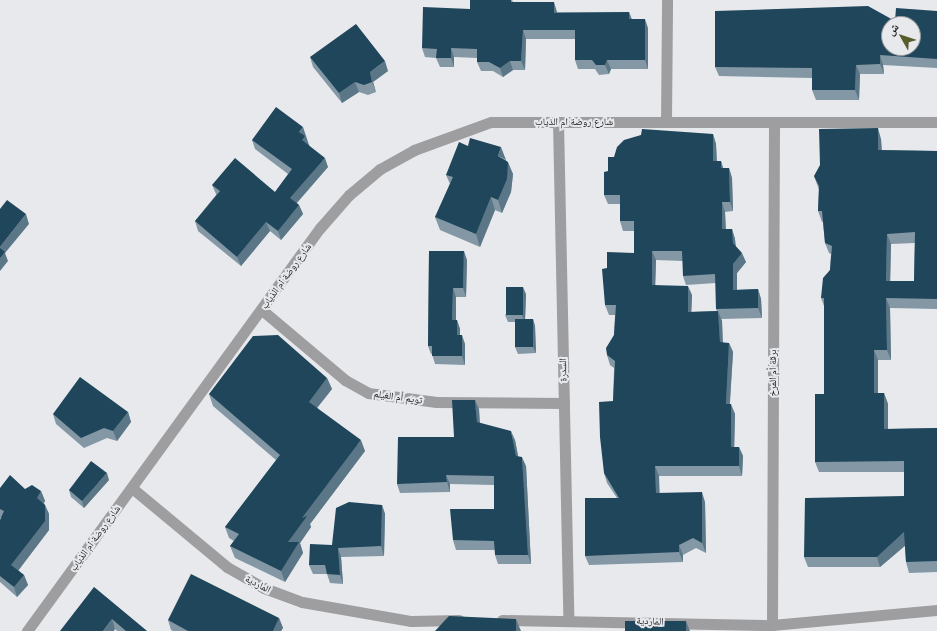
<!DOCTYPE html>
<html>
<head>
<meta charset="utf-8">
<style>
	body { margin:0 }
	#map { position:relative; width:937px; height:631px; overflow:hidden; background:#e7e9ed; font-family:Mulish,"Noto Naskh Arabic",sans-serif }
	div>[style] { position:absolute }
	.minor>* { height:11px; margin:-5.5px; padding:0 5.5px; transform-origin:5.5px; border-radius:5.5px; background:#9e9ea0 }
	.wall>* { inset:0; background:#8398a4 }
	.shaded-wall>* { inset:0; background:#5b7787 }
	.building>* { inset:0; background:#1f465b; transform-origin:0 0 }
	span { translate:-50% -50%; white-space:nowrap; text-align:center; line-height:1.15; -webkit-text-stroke:4px #e7e9ed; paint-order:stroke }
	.street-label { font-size:10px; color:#1b1c1d }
	.north { position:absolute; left:881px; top:16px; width:40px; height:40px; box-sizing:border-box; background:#e7e9ed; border:1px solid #95979a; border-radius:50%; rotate:309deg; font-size:11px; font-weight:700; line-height:16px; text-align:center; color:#1b1c1d }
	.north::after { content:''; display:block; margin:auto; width:14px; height:18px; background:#585d2b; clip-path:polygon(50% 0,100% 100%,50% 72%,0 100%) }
</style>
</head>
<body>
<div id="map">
	<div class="minor">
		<div style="left:558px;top:122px;width:496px;rotate:88.8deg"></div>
		<div style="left:666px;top:122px;width:122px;rotate:-89.5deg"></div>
		<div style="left:262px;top:310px;width:109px;rotate:40.1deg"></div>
		<div style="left:345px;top:380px;width:26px;rotate:29deg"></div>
		<div style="left:368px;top:393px;width:69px;rotate:7.5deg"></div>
		<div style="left:436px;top:402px;width:128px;rotate:0.4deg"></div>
		<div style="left:132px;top:488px;width:124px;rotate:39.7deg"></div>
		<div style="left:227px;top:567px;width:43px;rotate:29.6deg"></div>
		<div style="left:264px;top:588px;width:40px;rotate:20.2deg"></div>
		<div style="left:302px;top:602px;width:111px;rotate:9.9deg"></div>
		<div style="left:411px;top:621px;width:48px;rotate:-1.2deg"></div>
		<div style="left:502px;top:620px;width:270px;rotate:1.1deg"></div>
		<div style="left:772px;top:625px;width:166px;rotate:-5.2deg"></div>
		<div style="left:772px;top:625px;width:503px;rotate:-89.77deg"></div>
		<div style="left:27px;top:631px;width:498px;rotate:-54deg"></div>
		<div style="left:320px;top:228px;width:44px;rotate:-48.7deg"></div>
		<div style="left:349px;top:195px;width:40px;rotate:-40deg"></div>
		<div style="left:380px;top:169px;width:39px;rotate:-29deg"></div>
		<div style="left:414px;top:150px;width:82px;rotate:-20deg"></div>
		<div style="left:491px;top:122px;width:446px"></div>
	</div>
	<div class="wall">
		<div style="clip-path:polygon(512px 0,513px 2px,557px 12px,629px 12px,632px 19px,648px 28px,648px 69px,611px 69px,609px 74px,599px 75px,595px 69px,578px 69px,575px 60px,575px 39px,526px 39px,525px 70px,513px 70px,503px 77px,493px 71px,481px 71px,477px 62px,477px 58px,454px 57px,454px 67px,440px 67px,436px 58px,425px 57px,422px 48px,470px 9px)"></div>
		<div style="clip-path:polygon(937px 11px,937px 68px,883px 65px,884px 74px,860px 74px,859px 100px,816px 100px,812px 90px,812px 78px,719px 76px,715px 67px,895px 21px)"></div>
		<div style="clip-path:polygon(310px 57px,388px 71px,373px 82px,376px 92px,368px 95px,359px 92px,342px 103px,313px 67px)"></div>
		<div style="clip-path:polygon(evenodd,713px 134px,716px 144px,717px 161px,721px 161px,723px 168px,729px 168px,732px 178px,733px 211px,725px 212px,726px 229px,732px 229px,735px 239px,736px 247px,746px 262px,737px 273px,737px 290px,758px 289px,761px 299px,762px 318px,721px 319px,722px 321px,723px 343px,729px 343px,733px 352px,730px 404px,735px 414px,734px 447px,739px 447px,743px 456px,742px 476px,659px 476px,659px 493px,705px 502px,706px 553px,696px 548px,683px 555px,683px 562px,589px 565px,585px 556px,617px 498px,607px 483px,604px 473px,613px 401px,614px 368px,610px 365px,607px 355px,614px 335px,615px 315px,609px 315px,605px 305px,607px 268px,634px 253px,634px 231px,623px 231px,620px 221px,620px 204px,608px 204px,604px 195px,608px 171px,614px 157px,713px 134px,656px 260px,683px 261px,683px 276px,686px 285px,716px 283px,716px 309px,717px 311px,691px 312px,692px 295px,655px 285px,656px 260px)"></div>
		<div style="clip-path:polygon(306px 136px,306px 137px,308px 144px,328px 167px,297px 203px,299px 205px,303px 214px,281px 240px,270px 231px,241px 266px,198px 231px,195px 221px,216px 195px,216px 194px,212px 185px,275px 192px,288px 174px,255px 149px,252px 140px)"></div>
		<div style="clip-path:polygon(evenodd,881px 139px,882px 150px,937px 151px,937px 309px,890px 308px,891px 360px,878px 360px,878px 393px,884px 393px,888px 404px,888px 429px,937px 428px,937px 572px,909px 573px,906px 562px,905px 546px,880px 567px,808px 567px,804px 557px,904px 496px,904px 472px,819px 472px,815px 462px,824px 394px,824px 306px,821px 298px,830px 270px,831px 254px,829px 253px,825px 243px,823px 222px,822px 222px,818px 211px,819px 190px,814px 176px,881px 139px,915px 243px,914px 281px,890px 281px,891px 244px,915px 243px)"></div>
		<div style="clip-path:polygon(468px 146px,506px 160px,513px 174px,511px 192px,502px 213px,495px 210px,480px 247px,440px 230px,435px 217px,450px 184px,446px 175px)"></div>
		<div style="clip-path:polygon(429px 251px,467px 260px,466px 297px,456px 297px,456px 320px,457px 320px,460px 329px,460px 335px,465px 344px,465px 365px,435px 364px,432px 354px,431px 354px,428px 346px)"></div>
		<div style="clip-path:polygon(526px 294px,525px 319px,533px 319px,535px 326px,536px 353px,518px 354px,515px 347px,515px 322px,508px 322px,505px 315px)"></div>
		<div style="clip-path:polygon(327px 378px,332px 389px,317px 408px,365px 451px,310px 524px,311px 527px,300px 543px,303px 553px,285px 582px,235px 558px,230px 546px,234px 541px,229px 538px,225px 527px,276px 460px,213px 406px,209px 394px)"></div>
		<div style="clip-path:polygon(479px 409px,480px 423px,515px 440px,518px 456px,526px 466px,531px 564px,498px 564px,495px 555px,495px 550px,456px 550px,453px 540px,494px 509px,494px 485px,450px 484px,450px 492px,400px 493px,397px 484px,454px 437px)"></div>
		<div style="clip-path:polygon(128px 412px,131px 422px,117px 441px,107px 438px,84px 448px,56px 424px,53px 414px)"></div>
		<div style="clip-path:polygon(109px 480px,84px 508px,71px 497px,69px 490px)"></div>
		<div style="clip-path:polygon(0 488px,25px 489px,41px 491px,45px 501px,44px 503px,45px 505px,49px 514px,49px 530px,18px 570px,24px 575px,28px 585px,17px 597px,0 582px,0 520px,1px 518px,0 518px)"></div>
		<div style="clip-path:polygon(382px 505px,385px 514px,384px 556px,341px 557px,343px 584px,330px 583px,327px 574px,313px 574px,309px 565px)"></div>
		<div style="clip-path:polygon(94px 587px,147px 631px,117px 631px,115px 629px)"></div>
		<div style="clip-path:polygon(279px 618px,283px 628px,281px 631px,173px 631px,171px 630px,168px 620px)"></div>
	</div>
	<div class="shaded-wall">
		<div style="clip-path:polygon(554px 2px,557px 12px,557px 22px,554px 13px)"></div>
		<div style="clip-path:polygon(629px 12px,632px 21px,629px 19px)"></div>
		<div style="clip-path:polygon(645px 19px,648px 28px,648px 69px,645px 60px)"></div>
		<div style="clip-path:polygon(523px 30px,526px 39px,525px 70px,521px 61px)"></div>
		<div style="clip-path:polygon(451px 48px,454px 57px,454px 67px,451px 58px)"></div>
		<div style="clip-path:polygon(880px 55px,883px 65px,884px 74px,880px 64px)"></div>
		<div style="clip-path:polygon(607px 60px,611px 69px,609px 74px,605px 65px)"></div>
		<div style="clip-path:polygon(385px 61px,388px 71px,373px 82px,376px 92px,372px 82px,370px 72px)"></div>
		<div style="clip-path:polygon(510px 61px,513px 70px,503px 77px,500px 68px)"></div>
		<div style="clip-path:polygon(856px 65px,860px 74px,859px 100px,855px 90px)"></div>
		<div style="clip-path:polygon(355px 82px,359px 92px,342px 103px,339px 93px)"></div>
		<div style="clip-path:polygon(303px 127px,309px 145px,306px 149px,299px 132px)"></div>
		<div style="clip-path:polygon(878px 128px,881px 139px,882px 161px,878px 150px)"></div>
		<div style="clip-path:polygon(713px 134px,716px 144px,717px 171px,713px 161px)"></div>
		<div style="clip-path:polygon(501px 147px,506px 160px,498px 156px)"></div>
		<div style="clip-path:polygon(325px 158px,328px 167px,293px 207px,290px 198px)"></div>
		<div style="clip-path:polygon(721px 161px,724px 171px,721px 168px)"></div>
		<div style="clip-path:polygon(508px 162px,513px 174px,511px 192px,502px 213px,498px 200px)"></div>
		<div style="clip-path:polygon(729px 168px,732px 178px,733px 211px,730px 202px)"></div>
		<div style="clip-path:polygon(491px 197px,495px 210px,480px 247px,476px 234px)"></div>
		<div style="clip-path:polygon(722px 202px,725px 212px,726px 239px,722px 229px)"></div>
		<div style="clip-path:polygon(299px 205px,303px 214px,281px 240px,278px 231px)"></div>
		<div style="clip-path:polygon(26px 214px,29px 224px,5px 253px,8px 261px,0 271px,0 247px)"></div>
		<div style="clip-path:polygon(266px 222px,270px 231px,241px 266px,237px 257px)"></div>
		<div style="clip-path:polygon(732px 229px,735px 239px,736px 253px,733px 243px)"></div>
		<div style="clip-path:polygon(887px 234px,891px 244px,890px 291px,886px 281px)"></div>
		<div style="clip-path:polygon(464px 251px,467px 260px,466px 297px,463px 288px)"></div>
		<div style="clip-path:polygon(652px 251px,656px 260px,655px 295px,652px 285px)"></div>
		<div style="clip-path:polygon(742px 253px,746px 262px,737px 273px,737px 300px,733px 290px,733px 264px)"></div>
		<div style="clip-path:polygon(688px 286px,692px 295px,691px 322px,688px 312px)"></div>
		<div style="clip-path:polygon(523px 287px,526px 294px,525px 322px,522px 315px)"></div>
		<div style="clip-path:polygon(453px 288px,456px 297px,456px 328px,452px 320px)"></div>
		<div style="clip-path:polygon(758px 289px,761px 299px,762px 318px,758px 308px)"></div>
		<div style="clip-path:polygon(886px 298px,890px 308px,891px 360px,887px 350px)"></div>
		<div style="clip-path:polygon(718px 311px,722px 321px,723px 352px,720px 342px)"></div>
		<div style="clip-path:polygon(533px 319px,535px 326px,536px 353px,533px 347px)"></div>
		<div style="clip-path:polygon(457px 320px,460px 329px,460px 344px,457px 335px)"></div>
		<div style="clip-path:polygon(462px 335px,465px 344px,465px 365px,462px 356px)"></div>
		<div style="clip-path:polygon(729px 343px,733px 352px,729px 414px,726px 404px)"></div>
		<div style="clip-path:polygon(874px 350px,878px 360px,878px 404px,874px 393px)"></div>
		<div style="clip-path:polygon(327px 378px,332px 389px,313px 413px,309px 402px)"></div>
		<div style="clip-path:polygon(884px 393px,888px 404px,888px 439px,884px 429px)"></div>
		<div style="clip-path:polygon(475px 400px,479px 409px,480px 431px,477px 422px)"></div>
		<div style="clip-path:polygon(731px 404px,735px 414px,734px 456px,731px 447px)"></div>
		<div style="clip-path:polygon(128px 412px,131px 422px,117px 441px,113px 431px)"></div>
		<div style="clip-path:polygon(511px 431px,515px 440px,520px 466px,516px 456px)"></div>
		<div style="clip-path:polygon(361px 440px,365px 451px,310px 524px,311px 527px,300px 543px,303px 553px,285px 582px,281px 571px,288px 542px,302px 518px)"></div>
		<div style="clip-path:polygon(739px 447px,743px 456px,742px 476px,739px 466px)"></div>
		<div style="clip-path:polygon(522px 457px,526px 466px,531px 564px,528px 555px)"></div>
		<div style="clip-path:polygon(655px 466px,659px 476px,660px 502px,656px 493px)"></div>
		<div style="clip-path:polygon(107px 473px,109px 480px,84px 508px,82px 501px)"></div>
		<div style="clip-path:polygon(446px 475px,450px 484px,450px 492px,447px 482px)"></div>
		<div style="clip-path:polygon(41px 491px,45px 501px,40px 508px,37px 498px)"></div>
		<div style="clip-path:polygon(702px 492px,705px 502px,706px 553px,702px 543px)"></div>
		<div style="clip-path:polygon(45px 505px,49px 514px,49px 530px,15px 575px,11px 565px)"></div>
		<div style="clip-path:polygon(382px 505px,385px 514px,384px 556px,381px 546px)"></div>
		<div style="clip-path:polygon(904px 532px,908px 543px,880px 567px,877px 557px)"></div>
		<div style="clip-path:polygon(679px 545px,683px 555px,683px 562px,679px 552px)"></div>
		<div style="clip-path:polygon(338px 548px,341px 557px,343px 584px,340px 575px)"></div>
		<div style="clip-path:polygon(24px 575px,28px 585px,17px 597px,14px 587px)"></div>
		<div style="clip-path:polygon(279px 618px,283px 628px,281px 631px,273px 631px)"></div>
		<div style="clip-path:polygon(112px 619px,115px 629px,114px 631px,103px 631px)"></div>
		<div style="clip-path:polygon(516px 619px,521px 631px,516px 631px)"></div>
		<div style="clip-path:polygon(686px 621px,690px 631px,686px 631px)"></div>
	</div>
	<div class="building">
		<div style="clip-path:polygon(470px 0,511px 0,511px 2px,554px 2px,554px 13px,629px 12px,629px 19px,645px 19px,645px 60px,607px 60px,605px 65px,596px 65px,592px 60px,575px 60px,575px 30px,523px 30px,521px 61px,510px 61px,500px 68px,489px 62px,477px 62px,477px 49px,451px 48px,451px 58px,436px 58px,437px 49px,422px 48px,423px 7px,470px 9px)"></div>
		<div style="clip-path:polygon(evenodd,868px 6px,895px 21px,896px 8px,937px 11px,937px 59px,880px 55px,880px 64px,856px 65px,855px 90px,812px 90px,812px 68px,715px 67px,715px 11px,868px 6px,889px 24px,913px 24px,913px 48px,889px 48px,889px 24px)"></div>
		<div style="clip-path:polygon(356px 24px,385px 61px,370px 72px,372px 82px,364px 85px,355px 82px,339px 93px,310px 57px)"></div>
		<div style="clip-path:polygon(276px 107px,303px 127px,299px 132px,305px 136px,302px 140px,325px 158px,290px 198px,299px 205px,278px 231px,266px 222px,237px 257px,195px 221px,220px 191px,212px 185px,235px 158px,275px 192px,292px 169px,252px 140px)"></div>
		<div style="clip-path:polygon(evenodd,878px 128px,878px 150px,937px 151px,937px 299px,886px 298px,887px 350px,874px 350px,874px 393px,884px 393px,884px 429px,937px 428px,937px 561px,906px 562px,904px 532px,877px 557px,804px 557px,805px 498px,904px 496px,904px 461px,815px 462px,815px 394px,824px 394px,824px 298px,821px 298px,823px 278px,830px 270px,832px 246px,825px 243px,822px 211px,818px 211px,819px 186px,814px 176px,820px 165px,819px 129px,878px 128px,915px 232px,914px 281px,886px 281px,887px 234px,915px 232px)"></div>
		<div style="clip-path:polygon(642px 129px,713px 134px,713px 161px,721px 161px,721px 168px,729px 168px,730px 202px,722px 202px,722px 229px,732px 229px,733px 243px,742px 253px,733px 264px,733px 290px,758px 289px,758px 308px,716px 309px,715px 274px,683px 276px,682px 251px,652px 251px,652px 285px,688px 286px,688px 312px,718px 311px,720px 342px,729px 343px,726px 404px,731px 404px,731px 447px,739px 447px,739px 466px,655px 466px,656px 493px,702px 492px,702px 543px,693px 538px,679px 545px,679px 552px,585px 556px,585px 498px,619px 498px,604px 473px,600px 437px,599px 402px,613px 401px,615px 361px,607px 355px,606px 348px,614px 335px,616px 305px,605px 305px,602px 269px,607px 268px,607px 252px,634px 253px,634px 221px,620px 221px,620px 195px,604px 195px,604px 172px,608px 171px,608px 157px,614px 157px,617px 147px,624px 140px,641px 135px)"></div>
		<div style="clip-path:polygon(470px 138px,501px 147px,498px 156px,508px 162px,507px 179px,498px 200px,491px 197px,476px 234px,435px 217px,453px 177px,446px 175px,459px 142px,468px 146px)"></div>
		<div style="clip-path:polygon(7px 200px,26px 214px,0 247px,0 209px)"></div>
		<div style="clip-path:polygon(0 248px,5px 252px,0 258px)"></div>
		<div style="clip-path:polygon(429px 251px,464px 251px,463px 288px,453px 288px,452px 320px,457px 320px,457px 335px,462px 335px,462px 356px,432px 356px,432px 346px,428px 346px)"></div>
		<div style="left:506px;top:287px;width:17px;height:28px"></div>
		<div style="left:515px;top:319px;width:18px;height:28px"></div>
		<div style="clip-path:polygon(278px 335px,327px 378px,309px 402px,361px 440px,302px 518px,307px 516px,288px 542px,299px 542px,281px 571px,230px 546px,239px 534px,225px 527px,280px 455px,209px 394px,253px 336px)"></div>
		<div style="clip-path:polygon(80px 377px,128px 412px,113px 431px,104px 428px,81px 438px,53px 414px)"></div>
		<div style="clip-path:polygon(452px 400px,475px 400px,477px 422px,511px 431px,516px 456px,522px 457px,528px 555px,495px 555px,494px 541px,453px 540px,450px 509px,494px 509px,494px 476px,446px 475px,447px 482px,397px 484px,398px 437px,454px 437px)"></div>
		<div style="clip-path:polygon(91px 461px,107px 473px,82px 501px,69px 490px)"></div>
		<div style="clip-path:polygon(10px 475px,25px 489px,32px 485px,41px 491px,37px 498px,45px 505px,45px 521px,11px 565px,24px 575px,14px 587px,0 576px,0 520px,4px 511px,0 509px,0 488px)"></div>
		<div style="clip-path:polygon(349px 502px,382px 505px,381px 546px,338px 548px,340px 575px,327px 574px,325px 565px,309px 565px,310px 544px,332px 545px,336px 508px)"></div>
		<div style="clip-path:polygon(191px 574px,279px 618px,273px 631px,188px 631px,168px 620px)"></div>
		<div style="clip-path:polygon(94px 587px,147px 631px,126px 631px,112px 619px,103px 631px,60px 631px)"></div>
		<div style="clip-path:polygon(449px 616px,516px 619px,516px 631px,435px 631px)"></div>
		<div style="left:686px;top:621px;width:10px;height:61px;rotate:90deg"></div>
	</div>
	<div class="street-label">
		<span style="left:574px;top:122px">شارع روضة ام الذياب</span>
		<span style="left:286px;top:276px;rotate:-54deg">شارع روضة ام الذياب</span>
		<span style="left:563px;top:370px;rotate:-91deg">السدرة</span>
		<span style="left:773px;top:373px;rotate:-90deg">برقة أم المرخ</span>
		<span style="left:398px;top:397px;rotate:8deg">تويم أم الغيلم</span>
		<span style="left:95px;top:538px;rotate:-54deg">شارع روضة ام الذياب</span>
		<span style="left:258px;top:584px;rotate:27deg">الماردية</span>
		<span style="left:650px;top:621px;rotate:2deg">الماردية</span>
	</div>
	<div class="north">ش</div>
</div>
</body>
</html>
